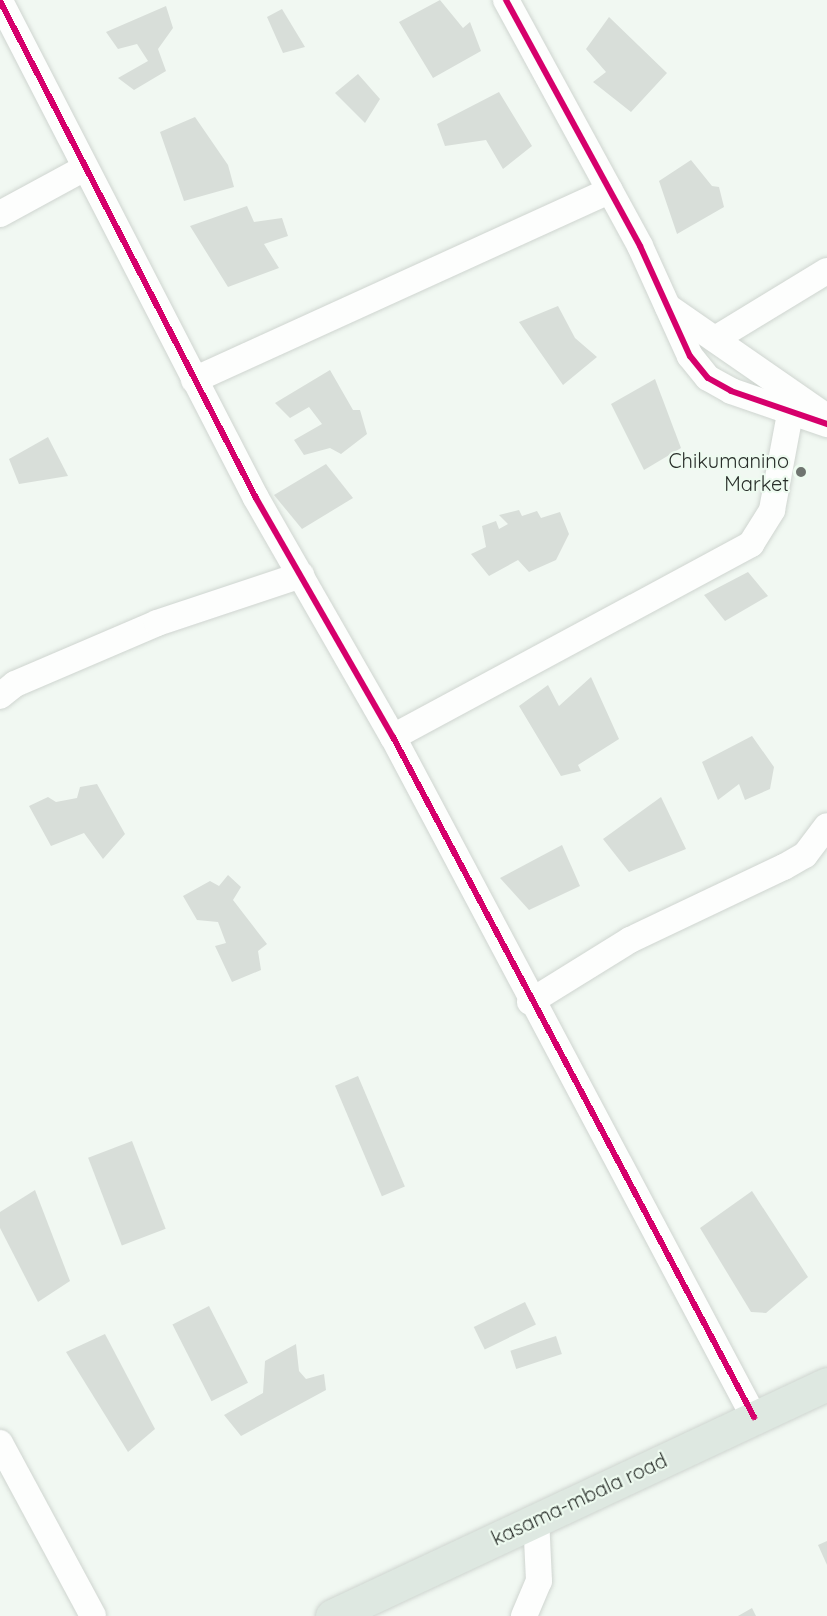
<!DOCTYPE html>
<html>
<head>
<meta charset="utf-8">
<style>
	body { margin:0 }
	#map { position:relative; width:827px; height:1616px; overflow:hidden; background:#f1f8f2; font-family:Quicksand,sans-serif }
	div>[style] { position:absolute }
	.building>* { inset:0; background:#d8ded9; transform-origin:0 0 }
	.roads { filter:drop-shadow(0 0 2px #cfd5d0) drop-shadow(0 0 2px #cfd5d0) }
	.minor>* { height:26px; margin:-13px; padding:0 13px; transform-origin:13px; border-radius:13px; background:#fdfefd }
	.major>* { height:33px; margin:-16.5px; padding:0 16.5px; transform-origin:16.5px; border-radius:16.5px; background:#dee8e1 }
	.cycleway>* { height:6px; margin:-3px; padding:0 3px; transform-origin:3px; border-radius:3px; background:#d6006c }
	.dots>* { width:16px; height:16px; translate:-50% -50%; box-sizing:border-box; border:3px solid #eefbf0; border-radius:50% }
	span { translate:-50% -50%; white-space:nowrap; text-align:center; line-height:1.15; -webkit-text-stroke:4.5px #eefbf0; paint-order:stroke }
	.poi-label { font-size:20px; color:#292e2a }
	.right { translate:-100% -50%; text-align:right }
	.street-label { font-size:20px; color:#292e2a }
</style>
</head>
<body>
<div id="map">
	<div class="building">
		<div style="clip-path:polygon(440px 0,463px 28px,470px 22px,481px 51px,433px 78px,399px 22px)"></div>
		<div style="clip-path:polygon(166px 6px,173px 28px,158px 49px,166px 71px,134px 90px,118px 78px,148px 61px,137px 44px,118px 49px,106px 32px)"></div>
		<div style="clip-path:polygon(282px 9px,305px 47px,283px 53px,267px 17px)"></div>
		<div style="clip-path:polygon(609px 17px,667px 73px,631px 112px,593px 82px,606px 72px,586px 49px)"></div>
		<div style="clip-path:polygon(358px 74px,380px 99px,365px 123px,335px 93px)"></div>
		<div style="clip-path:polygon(499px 92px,532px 146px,503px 169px,486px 140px,445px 146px,437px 124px)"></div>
		<div style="clip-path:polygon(195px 117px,228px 165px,234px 187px,184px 201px,160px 132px)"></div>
		<div style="clip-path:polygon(691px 160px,712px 186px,719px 187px,724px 207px,677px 234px,659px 181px)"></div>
		<div style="clip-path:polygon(247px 206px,254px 222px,282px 218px,288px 236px,264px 244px,279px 268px,228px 287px,190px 226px)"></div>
		<div style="clip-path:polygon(558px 306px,575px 338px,597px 357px,563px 385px,519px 322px)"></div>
		<div style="clip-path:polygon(330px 370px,353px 410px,360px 410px,367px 434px,341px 454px,330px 448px,304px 455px,294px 440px,322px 424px,309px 407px,290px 418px,275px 403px)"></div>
		<div style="clip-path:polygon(655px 379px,681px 448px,644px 470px,611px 404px)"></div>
		<div style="clip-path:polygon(48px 437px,68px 476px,19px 484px,9px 459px)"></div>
		<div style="clip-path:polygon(326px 464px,353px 498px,302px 529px,274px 495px)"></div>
		<div style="clip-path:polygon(519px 510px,522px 516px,537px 511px,541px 518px,560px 512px,569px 534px,556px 560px,529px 572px,518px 560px,489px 576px,471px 554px,486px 547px,482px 526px,496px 521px,499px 529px,508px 524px,499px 515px)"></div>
		<div style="clip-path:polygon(748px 572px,768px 596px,725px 621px,704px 595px)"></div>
		<div style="clip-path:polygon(591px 677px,619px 739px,578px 765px,581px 771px,561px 776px,519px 706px,548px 685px,559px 706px)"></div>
		<div style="clip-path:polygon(752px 736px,774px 767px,770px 789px,745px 800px,739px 784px,718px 800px,702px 762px)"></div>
		<div style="clip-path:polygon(97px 784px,125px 834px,103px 859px,84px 833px,51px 846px,29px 806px,48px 797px,56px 802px,77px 798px,80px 787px)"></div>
		<div style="clip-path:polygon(661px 797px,686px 849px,629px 872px,603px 839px)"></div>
		<div style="clip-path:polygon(562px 845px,580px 886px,529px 910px,500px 878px)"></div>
		<div style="clip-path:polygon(228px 875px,241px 887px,233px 900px,267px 944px,258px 951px,261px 970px,232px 982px,215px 946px,226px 943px,218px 922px,197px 920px,183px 896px,210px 881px,219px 886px)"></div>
		<div style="left:358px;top:1076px;width:120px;height:25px;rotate:67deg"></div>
		<div style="left:132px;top:1141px;width:94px;height:47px;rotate:69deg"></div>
		<div style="clip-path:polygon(35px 1190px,70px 1281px,38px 1302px,0 1228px,0 1212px)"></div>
		<div style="clip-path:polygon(752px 1191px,808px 1277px,766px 1313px,751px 1312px,700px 1228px)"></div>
		<div style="left:525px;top:1302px;width:25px;height:57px;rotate:64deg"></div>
		<div style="left:209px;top:1306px;width:86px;height:41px;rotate:63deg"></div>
		<div style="clip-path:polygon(105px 1334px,155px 1429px,128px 1452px,66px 1352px)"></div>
		<div style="left:556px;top:1336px;width:19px;height:48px;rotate:72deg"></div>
		<div style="clip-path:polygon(296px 1344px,299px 1371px,306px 1379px,324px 1374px,326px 1390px,241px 1436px,224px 1415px,263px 1393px,265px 1361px)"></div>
		<div style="clip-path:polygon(827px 1541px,827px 1565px,818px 1545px)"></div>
		<div style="clip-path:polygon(752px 1608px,756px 1616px,738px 1616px)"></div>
	</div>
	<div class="roads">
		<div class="minor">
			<div style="left:506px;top:0;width:280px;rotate:61.4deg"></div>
			<div style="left:640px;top:246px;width:121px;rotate:65.6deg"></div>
			<div style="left:690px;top:356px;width:28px;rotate:51deg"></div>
			<div style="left:708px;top:378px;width:26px;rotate:29deg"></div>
			<div style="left:731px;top:391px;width:102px;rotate:19deg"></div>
			<div style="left:0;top:1px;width:559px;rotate:62.75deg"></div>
			<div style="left:256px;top:498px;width:275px;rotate:60.2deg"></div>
			<div style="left:393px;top:737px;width:770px;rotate:62.04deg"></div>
			<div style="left:0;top:214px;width:94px;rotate:-28.5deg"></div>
			<div style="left:668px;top:307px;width:193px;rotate:34.7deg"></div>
			<div style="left:715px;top:339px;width:131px;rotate:-31.3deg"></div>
			<div style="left:194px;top:380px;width:457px;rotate:-24.5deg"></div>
			<div style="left:0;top:696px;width:19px;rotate:-39deg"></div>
			<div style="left:15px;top:684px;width:155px;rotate:-23.2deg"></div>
			<div style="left:157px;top:623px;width:152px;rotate:-18.4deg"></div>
			<div style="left:393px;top:737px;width:407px;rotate:-28.3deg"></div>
			<div style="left:751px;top:544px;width:40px;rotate:-58deg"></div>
			<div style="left:772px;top:510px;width:98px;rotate:-79.4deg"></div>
			<div style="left:530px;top:1002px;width:118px;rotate:-31.8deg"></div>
			<div style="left:630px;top:940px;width:170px;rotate:-25.4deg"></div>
			<div style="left:784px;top:867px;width:24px;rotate:-30deg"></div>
			<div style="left:805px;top:855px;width:36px;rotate:-53deg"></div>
			<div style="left:0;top:1443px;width:196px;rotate:61.7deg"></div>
			<div style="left:524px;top:1616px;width:38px;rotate:-67deg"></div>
			<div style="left:539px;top:1581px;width:63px;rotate:-92.7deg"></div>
		</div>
		<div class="major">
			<div style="left:332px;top:1616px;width:547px;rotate:-25.11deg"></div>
		</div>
	</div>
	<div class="cycleway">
		<div style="left:506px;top:0;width:280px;rotate:61.4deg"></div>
		<div style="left:640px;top:246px;width:121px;rotate:65.6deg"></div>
		<div style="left:690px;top:356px;width:28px;rotate:51deg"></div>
		<div style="left:708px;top:378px;width:26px;rotate:29deg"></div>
		<div style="left:731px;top:391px;width:102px;rotate:19deg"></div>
		<div style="left:0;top:1px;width:559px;rotate:62.75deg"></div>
		<div style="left:256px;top:498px;width:275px;rotate:60.2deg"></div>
		<div style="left:393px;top:737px;width:770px;rotate:62.04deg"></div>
	</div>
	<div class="dots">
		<div style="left:801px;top:472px;background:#6f7570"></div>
	</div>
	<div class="poi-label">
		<span class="right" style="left:789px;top:472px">Chikumanino<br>Market</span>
	</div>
	<div class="street-label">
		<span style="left:579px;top:1499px;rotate:-25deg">kasama-mbala road</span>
	</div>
</div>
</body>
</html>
